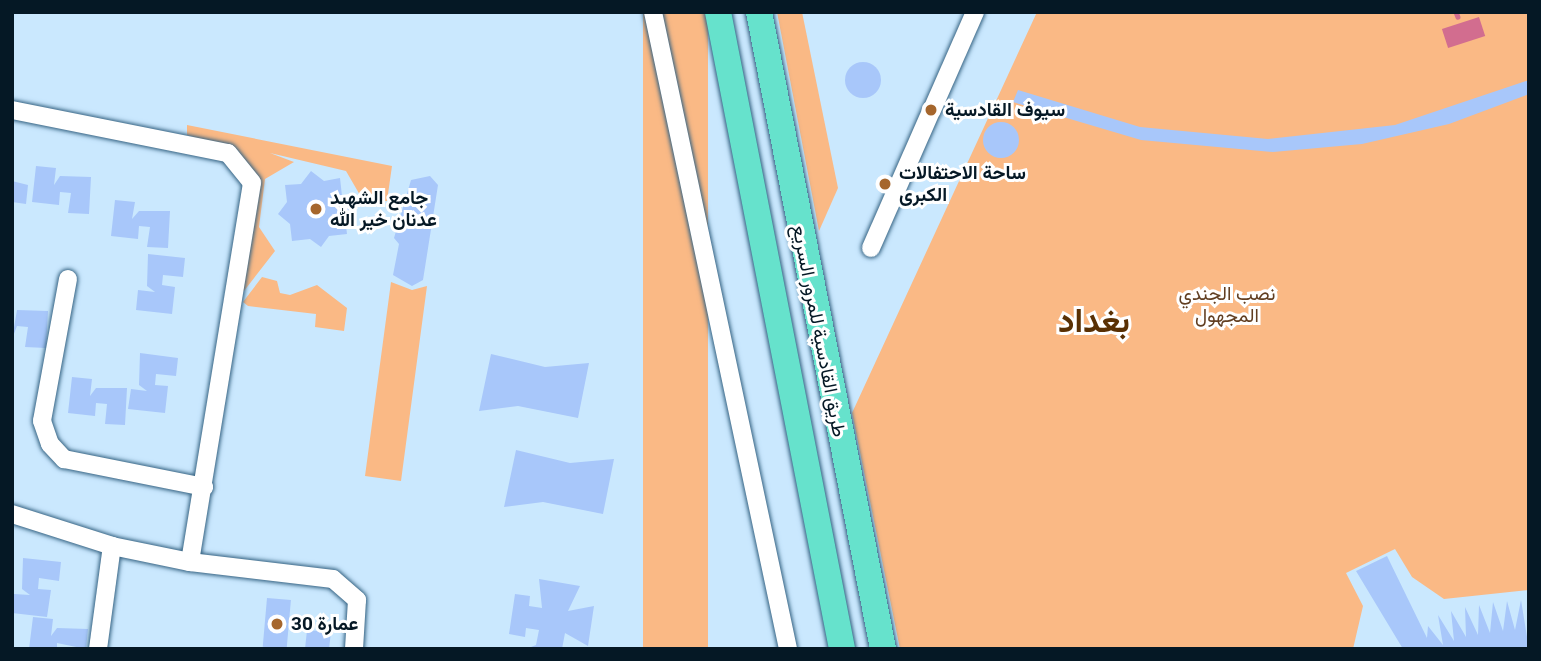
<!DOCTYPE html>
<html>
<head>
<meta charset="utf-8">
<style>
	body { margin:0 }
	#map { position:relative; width:1541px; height:661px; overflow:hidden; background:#cae8fe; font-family:Roboto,Vazirmatn,sans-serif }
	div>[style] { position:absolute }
	.green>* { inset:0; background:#fab985; transform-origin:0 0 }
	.water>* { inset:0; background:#d26d8f; transform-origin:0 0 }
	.stream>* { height:4.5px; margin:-2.25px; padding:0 2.25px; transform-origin:2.25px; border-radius:2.25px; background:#d26d8f }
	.building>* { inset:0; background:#a8c7fa; transform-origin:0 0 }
	.round { border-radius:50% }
	.roads { filter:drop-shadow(0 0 2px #356383) drop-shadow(0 0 2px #356383) }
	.minor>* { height:18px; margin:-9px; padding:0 9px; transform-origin:9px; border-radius:9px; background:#fff }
	.highway>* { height:26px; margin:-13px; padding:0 13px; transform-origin:13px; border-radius:13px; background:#66e2cc }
	.dots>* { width:19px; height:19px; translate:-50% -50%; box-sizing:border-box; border:4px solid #fff; border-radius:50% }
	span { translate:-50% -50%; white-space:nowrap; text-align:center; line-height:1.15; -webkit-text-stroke:6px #fff; paint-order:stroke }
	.poi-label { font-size:19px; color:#051825; font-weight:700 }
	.left { translate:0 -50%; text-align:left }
	.park-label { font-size:19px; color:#613e21 }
	.street-label { font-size:19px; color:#051825 }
	.town-label { font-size:33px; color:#593004; font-weight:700 }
	.frame { position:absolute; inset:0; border:14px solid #051825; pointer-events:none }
</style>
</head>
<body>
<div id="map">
	<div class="green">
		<div style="left:643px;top:12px;width:65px;height:650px"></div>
		<div style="clip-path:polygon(777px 12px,802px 12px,838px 188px,819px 231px)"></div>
		<div style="clip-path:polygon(1037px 12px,1529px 12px,1529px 590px,1444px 599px,1412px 577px,1395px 549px,1346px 573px,1363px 606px,1353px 649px,900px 649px,852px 413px)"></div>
		<div style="clip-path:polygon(187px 125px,392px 166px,387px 201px,364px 202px,346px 171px,270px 153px,294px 162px,265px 179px,259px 227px,275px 251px,244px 291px,238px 291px,256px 177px,238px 151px,187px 135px)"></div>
		<div style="clip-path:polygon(262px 277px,277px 281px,280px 293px,290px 295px,317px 285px,347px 308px,344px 331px,315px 327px,316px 314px,248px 306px,243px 302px)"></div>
		<div style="clip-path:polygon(391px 282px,412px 290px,427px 286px,401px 481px,365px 476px)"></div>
	</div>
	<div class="water">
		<div style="left:1479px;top:17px;width:20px;height:39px;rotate:72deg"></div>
	</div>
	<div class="stream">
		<div style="left:1456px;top:12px;width:5px;rotate:68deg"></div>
	</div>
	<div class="building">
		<div class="round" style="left:845px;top:62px;width:36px;height:36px"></div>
		<div style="clip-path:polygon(1529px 80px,1529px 94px,1449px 124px,1362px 144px,1273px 152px,1141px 140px,1013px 102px,1018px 90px,1140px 127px,1268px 139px,1395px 125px)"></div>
		<div class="round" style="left:983px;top:122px;width:36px;height:36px"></div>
		<div style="clip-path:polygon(36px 166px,56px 168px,54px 185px,60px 176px,91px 177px,89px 214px,68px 213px,71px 193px,60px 192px,59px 205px,32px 202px)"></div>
		<div style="clip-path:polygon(311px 171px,324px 181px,340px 178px,342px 196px,354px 205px,345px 217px,347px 234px,329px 236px,321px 247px,310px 239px,292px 241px,290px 224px,278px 214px,287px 202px,285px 185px,301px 184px)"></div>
		<div style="clip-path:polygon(430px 176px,438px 185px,423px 280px,412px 286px,393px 275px,399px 244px,394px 238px,411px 180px)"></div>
		<div style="clip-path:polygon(12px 181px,28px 185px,26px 204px,12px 202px)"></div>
		<div style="clip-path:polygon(115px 200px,135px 202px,132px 219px,139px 211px,170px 211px,168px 248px,147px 247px,150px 227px,139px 226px,138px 239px,111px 236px)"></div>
		<div style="clip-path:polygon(148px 254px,185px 258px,183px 277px,163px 275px,162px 285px,175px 287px,172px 314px,136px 310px,138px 290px,155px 292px,147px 286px)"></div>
		<div style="clip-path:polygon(17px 310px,48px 311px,46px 348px,25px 347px,28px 327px,17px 326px,12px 339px)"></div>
		<div style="clip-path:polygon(140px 353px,178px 358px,176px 376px,156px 374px,155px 385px,168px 386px,165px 413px,128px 409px,131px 389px,147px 391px,139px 385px)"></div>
		<div style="clip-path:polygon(491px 354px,545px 367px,589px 363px,578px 418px,518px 406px,479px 411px)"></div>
		<div style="clip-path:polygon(72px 377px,92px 379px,90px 396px,96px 388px,127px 388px,125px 425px,105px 424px,107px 404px,96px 403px,95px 416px,68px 413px)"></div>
		<div style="clip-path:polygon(516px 450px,570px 463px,614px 459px,603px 514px,543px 502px,504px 507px)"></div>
		<div style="clip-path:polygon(1387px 556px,1427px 638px,1428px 626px,1443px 645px,1438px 615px,1454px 641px,1451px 611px,1466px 637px,1465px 607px,1478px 635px,1479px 605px,1490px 633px,1493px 602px,1503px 631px,1507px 601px,1515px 630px,1521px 600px,1529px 649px,1403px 649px,1356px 571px)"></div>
		<div style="clip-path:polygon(23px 558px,61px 562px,59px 581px,39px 578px,38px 589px,51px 590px,47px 617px,12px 613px,14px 594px,30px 595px,22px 589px)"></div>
		<div style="clip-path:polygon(539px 579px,580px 586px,568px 611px,594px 606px,588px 646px,565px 633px,562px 649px,526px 649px,536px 645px,539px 630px,526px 628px,525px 637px,509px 634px,515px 594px,530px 596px,529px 606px,542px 608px)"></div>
		<div style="left:267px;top:598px;width:24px;height:49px;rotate:5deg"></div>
		<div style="clip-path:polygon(33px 617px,53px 619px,51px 636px,57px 628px,88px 629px,86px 649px,57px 643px,57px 649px,29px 649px)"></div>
		<div style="clip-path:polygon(307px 630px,331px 632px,329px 649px,305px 649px)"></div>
	</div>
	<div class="roads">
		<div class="minor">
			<div style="left:653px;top:12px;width:651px;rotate:78.03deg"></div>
			<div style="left:12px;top:110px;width:220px;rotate:11.3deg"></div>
			<div style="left:228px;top:153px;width:38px;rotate:51deg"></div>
			<div style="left:252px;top:183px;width:384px;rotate:99.3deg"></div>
			<div style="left:932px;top:110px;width:107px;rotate:-66.3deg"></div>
			<div style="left:871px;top:248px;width:150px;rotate:-66.3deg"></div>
			<div style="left:68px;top:279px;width:144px;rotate:100.4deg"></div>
			<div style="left:42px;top:421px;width:24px;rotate:71deg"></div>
			<div style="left:50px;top:444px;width:21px;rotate:47deg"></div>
			<div style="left:64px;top:459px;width:143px;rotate:11.3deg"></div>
			<div style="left:12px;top:514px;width:105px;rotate:17.7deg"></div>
			<div style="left:112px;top:546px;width:80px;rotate:11.6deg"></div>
			<div style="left:190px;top:562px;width:144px;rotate:6.8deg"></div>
			<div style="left:333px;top:579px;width:32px;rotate:41deg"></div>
			<div style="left:357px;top:600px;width:49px;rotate:93.5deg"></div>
			<div style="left:98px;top:649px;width:104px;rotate:-82.3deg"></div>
		</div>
		<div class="highway">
			<div style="left:718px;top:12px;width:649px;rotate:78.98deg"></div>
			<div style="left:759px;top:12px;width:649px;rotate:78.98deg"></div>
		</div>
	</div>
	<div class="dots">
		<div style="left:931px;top:110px;background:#a5662d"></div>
		<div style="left:885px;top:184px;background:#a5662d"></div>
		<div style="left:316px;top:209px;background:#a5662d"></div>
		<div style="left:277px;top:624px;background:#a5662d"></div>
	</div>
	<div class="poi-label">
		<span class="left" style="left:945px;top:110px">سيوف القادسية</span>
		<span class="left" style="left:899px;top:184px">ساحة الاحتفالات<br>الكبرى</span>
		<span class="left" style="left:330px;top:209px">جامع الشهيد<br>عدنان خير الله</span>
		<span class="left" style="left:291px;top:624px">عمارة 30</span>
	</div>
	<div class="park-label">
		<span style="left:1227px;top:305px">نصب الجندي<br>المجهول</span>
	</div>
	<div class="street-label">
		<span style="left:819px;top:331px;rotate:79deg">طريق القادسية للمرور السريع</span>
	</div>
	<div class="town-label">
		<span style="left:1094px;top:321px">بغداد</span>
	</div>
	<div class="frame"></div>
</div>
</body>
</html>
